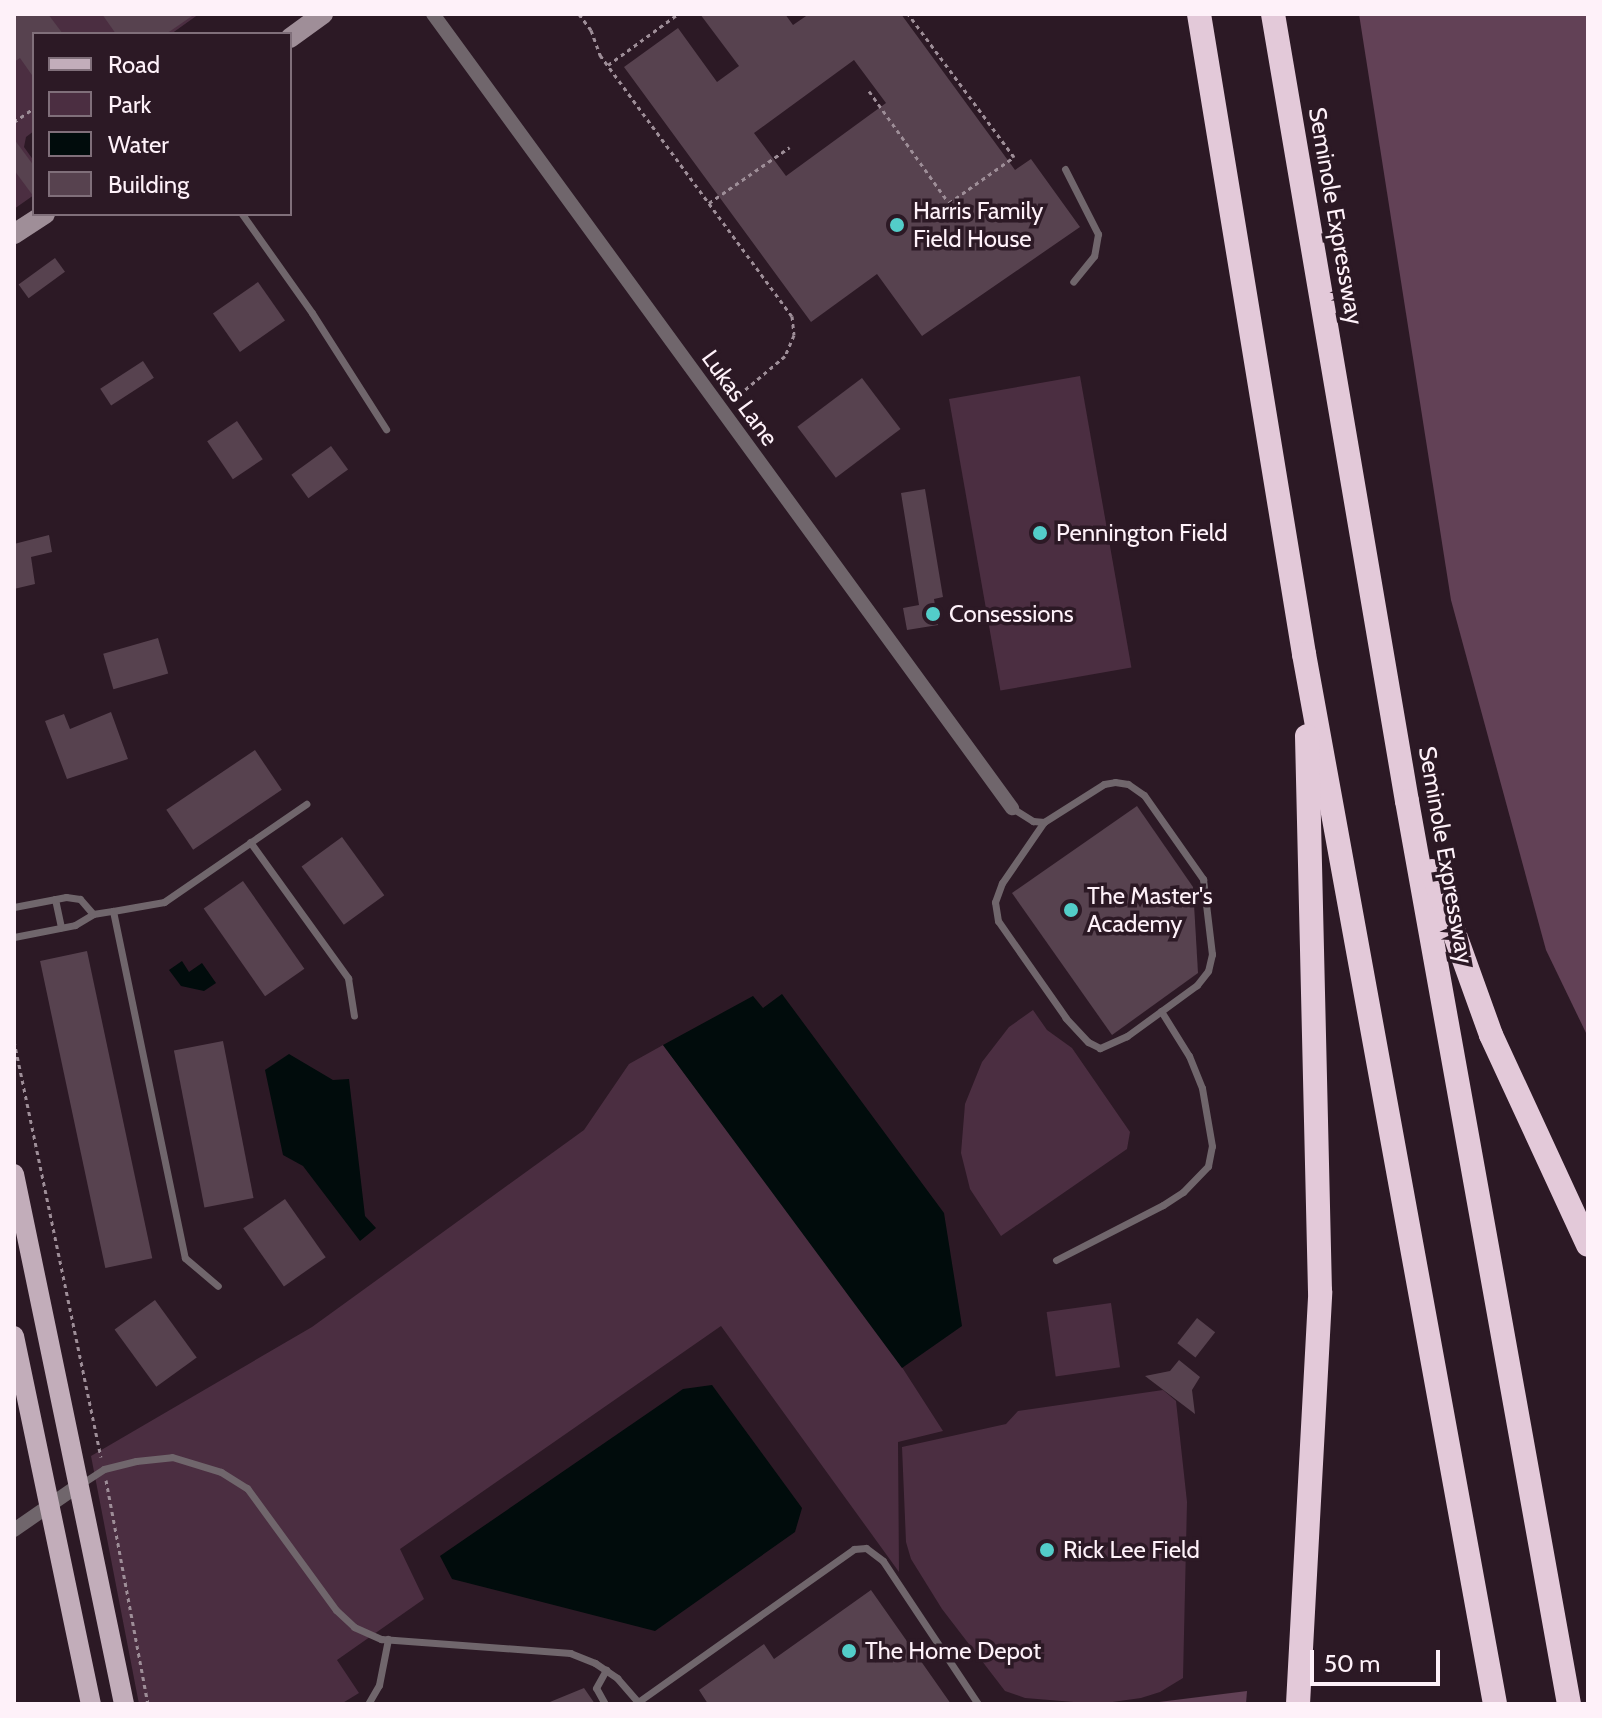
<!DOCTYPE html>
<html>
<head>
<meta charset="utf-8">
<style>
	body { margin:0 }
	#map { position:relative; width:1602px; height:1718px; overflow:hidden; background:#2c1925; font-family:Cabin,sans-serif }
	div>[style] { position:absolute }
	.green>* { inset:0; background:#4b2e41; transform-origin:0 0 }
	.forest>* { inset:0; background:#624156 }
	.water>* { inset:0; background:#010c0c }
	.building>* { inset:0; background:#57424f; transform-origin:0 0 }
	.path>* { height:3px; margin-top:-1.5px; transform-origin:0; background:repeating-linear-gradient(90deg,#9e8e98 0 4px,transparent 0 8px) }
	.lane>* { height:7px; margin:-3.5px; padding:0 3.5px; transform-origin:3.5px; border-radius:3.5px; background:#70666c }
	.street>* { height:14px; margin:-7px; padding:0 7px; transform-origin:7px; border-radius:7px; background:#70666c }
	.secondary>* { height:20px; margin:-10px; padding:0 10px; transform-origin:10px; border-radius:10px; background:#9f8e98 }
	.primary>* { height:20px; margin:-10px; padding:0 10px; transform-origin:10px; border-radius:10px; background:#c2adba }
	.highway>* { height:24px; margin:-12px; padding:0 12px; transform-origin:12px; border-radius:12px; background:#e3c9d9 }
	.dots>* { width:22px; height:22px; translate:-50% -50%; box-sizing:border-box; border:4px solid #2c1925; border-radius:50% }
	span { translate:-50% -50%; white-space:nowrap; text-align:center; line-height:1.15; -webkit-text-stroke:7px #2c1925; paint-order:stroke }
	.poi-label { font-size:24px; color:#fef1f9 }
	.left { translate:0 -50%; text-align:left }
	.street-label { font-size:24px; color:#fef1f9 }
	.frame { position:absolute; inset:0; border:16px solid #fef1f9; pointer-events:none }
	.legend { position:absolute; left:32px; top:32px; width:260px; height:184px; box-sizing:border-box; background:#2c1925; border:2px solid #806f7a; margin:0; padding:10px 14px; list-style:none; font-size:24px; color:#fef1f9 }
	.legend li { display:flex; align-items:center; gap:16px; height:40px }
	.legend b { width:40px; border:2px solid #806f7a }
	.scale { position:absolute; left:1310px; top:1650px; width:130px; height:36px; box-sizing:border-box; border:4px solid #fef1f9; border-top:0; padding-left:10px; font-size:24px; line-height:28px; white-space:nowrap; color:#fef1f9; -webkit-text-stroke:6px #2c1925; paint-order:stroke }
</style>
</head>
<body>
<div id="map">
	<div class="green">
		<div style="clip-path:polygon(14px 14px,199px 14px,171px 34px,34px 34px,34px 131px,26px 137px,24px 147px,34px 161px,34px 195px,14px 209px)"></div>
		<div style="left:1080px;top:376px;width:296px;height:133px;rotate:80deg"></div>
		<div style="clip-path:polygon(1033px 1010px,1047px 1030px,1072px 1048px,1130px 1132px,1127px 1149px,1001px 1236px,970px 1189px,961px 1153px,965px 1104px,982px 1062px,1009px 1027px)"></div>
		<div style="clip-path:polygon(663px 1045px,880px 1333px,943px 1431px,898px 1442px,899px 1572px,721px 1326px,400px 1549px,424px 1599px,337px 1660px,359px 1693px,341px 1704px,139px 1704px,91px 1456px,312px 1327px,584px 1130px,629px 1064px)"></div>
		<div style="left:1111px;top:1303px;width:65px;height:65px;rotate:82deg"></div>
		<div style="clip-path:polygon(1163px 1390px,1176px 1401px,1187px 1502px,1183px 1678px,1160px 1692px,1141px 1698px,1098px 1704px,1025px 1698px,1005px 1691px,942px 1609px,911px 1559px,906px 1542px,902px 1447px,1006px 1424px,1018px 1411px)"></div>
	</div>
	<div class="forest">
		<div style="clip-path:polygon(1359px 14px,1588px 14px,1588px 1037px,1546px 950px,1451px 600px)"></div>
		<div style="clip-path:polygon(1247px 1691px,1246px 1704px,1143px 1704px)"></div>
	</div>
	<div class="water">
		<div style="clip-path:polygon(182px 961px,189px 972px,202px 963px,216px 983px,204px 991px,181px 986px,169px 970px)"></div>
		<div style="clip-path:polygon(782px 994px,944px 1213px,962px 1326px,902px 1368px,663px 1045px,753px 996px,763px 1008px)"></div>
		<div style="clip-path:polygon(289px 1054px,333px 1080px,349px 1079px,365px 1216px,376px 1228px,360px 1241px,303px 1166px,283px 1155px,265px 1070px)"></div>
		<div style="clip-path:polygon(712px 1385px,802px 1508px,795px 1532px,655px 1631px,452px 1579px,440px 1556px,683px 1389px)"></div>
	</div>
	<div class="building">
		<div style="clip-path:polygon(14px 14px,48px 14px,63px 34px,34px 34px,34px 78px,20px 58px,14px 62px)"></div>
		<div style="clip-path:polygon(102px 14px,195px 14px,166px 34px,116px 34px)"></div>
		<div style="clip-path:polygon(evenodd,700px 14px,785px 14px,793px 25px,809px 14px,901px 14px,1015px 170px,1031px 159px,1080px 227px,922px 336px,877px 274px,811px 322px,624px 67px,678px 28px,717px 82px,739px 66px,700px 14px,854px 60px,886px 103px,786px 176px,754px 133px,854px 60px)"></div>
		<div style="clip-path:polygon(14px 139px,34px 166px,34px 197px,14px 170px)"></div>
		<div style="left:55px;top:258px;width:17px;height:45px;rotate:54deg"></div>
		<div style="left:258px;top:282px;width:47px;height:55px;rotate:55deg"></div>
		<div style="left:143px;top:361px;width:20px;height:51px;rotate:57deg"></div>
		<div style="left:862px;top:378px;width:64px;height:81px;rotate:53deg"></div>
		<div style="left:237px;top:421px;width:46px;height:36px;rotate:56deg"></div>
		<div style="left:331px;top:446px;width:29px;height:49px;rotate:54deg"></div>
		<div style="clip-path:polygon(925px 489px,943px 597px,934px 599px,938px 625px,907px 630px,903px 608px,919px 605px,901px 493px)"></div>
		<div style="clip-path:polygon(49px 535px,52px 552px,31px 557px,35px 584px,14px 589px,14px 544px)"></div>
		<div style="left:158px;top:638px;width:37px;height:57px;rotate:74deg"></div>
		<div style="clip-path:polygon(111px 712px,128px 759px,67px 779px,45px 721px,64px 714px,70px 729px)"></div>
		<div style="left:255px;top:750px;width:48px;height:107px;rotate:56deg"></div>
		<div style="clip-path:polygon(1137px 806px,1193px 887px,1198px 973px,1112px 1035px,1012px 893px)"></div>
		<div style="left:342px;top:837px;width:72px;height:50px;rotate:54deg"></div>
		<div style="left:243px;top:881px;width:107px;height:48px;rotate:55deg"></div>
		<div style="left:87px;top:951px;width:314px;height:48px;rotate:78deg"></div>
		<div style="left:223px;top:1041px;width:160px;height:50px;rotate:79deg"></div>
		<div style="left:285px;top:1199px;width:71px;height:51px;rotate:55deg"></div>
		<div style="left:155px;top:1300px;width:71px;height:50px;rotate:54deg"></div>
		<div style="left:1197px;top:1318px;width:23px;height:32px;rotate:38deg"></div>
		<div style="clip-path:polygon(1179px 1360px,1200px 1377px,1192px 1390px,1195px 1414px,1145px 1376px,1170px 1371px)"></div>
		<div style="clip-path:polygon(871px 1590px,951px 1704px,708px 1704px,699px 1690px,764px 1644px,774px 1659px)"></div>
		<div style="clip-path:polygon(584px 1688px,595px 1704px,545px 1704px)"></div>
	</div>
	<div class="path">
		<div style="left:579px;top:14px;width:20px;rotate:53deg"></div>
		<div style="left:591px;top:30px;width:27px;rotate:70deg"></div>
		<div style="left:600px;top:55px;width:324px;rotate:53.7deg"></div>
		<div style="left:792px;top:316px;width:19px;rotate:84deg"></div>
		<div style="left:794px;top:335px;width:23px;rotate:113deg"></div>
		<div style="left:785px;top:356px;width:67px;rotate:139.9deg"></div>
		<div style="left:608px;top:65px;width:87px;rotate:-36.1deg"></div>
		<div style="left:869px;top:91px;width:138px;rotate:54.5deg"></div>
		<div style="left:949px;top:203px;width:80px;rotate:-35.3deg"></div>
		<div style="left:1014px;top:157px;width:178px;rotate:-126.5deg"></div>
		<div style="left:14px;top:122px;width:24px;rotate:-35deg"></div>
		<div style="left:709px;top:203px;width:98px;rotate:-34.7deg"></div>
		<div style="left:14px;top:1041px;width:425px;rotate:78.2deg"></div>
		<div style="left:106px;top:1480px;width:228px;rotate:79.4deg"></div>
	</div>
	<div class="lane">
		<div style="left:1065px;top:169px;width:73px;rotate:63.1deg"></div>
		<div style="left:1098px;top:234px;width:22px;rotate:100deg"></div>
		<div style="left:1094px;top:256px;width:33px;rotate:129deg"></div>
		<div style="left:242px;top:214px;width:121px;rotate:54.7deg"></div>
		<div style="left:312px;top:313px;width:138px;rotate:57.5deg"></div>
		<div style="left:1115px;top:782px;width:13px;rotate:9deg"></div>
		<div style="left:1128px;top:784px;width:19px;rotate:35deg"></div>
		<div style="left:1144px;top:795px;width:103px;rotate:54.9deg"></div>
		<div style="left:1203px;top:879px;width:76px;rotate:83.2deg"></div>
		<div style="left:1212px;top:954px;width:17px;rotate:103deg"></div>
		<div style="left:1208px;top:971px;width:18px;rotate:128deg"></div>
		<div style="left:1197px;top:985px;width:87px;rotate:143.9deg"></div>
		<div style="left:1127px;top:1036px;width:30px;rotate:156deg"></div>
		<div style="left:1100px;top:1048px;width:13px;rotate:-153deg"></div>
		<div style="left:1088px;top:1042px;width:33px;rotate:-133deg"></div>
		<div style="left:1066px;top:1018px;width:118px;rotate:-125deg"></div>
		<div style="left:998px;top:921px;width:19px;rotate:-99deg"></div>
		<div style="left:995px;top:902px;width:20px;rotate:-70deg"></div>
		<div style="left:1002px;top:883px;width:74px;rotate:-55.5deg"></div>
		<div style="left:1044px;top:822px;width:71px;rotate:-32.3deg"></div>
		<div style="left:1104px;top:784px;width:11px;rotate:-10deg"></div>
		<div style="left:1012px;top:808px;width:25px;rotate:32deg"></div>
		<div style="left:1033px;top:821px;width:11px;rotate:5deg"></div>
		<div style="left:250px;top:842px;width:168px;rotate:54.2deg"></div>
		<div style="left:348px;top:978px;width:38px;rotate:81deg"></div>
		<div style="left:55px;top:899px;width:29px;rotate:78deg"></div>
		<div style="left:14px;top:907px;width:53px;rotate:-10.9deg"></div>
		<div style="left:66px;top:897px;width:14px;rotate:8deg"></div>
		<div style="left:80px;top:899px;width:20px;rotate:49deg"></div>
		<div style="left:113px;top:911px;width:52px;rotate:-10deg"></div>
		<div style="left:164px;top:902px;width:173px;rotate:-34.6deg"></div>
		<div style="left:14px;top:937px;width:62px;rotate:-11.1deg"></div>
		<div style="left:75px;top:925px;width:21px;rotate:-31deg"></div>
		<div style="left:93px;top:914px;width:20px;rotate:-9deg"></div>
		<div style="left:113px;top:911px;width:354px;rotate:78.3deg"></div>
		<div style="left:185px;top:1258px;width:43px;rotate:40.3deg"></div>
		<div style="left:1056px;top:1260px;width:120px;rotate:-27.2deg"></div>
		<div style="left:1163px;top:1205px;width:24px;rotate:-33deg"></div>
		<div style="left:1183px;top:1192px;width:36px;rotate:-46deg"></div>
		<div style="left:1208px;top:1166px;width:20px;rotate:-79deg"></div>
		<div style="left:1212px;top:1146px;width:59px;rotate:-99.8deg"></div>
		<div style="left:1202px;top:1088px;width:35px;rotate:-112deg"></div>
		<div style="left:1189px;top:1056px;width:53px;rotate:-121.9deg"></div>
		<div style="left:81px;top:1484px;width:27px;rotate:-33deg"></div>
		<div style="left:104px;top:1469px;width:33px;rotate:-14deg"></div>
		<div style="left:136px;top:1461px;width:36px;rotate:-6deg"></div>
		<div style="left:172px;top:1457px;width:51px;rotate:17deg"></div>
		<div style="left:221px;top:1472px;width:31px;rotate:32deg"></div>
		<div style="left:247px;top:1488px;width:151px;rotate:53.9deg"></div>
		<div style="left:336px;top:1610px;width:25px;rotate:43deg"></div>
		<div style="left:354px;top:1627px;width:30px;rotate:24deg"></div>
		<div style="left:381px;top:1639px;width:190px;rotate:4.2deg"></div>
		<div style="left:570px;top:1653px;width:27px;rotate:22deg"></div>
		<div style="left:595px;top:1663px;width:27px;rotate:34deg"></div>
		<div style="left:617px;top:1678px;width:35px;rotate:49deg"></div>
		<div style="left:638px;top:1702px;width:265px;rotate:-35.3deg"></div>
		<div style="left:854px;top:1549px;width:12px;rotate:-5deg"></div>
		<div style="left:866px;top:1548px;width:21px;rotate:37deg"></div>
		<div style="left:883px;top:1561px;width:172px;rotate:56.4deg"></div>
		<div style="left:368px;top:1704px;width:22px;rotate:-60deg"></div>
		<div style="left:379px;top:1685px;width:47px;rotate:-78.9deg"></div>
		<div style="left:605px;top:1704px;width:18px;rotate:-119deg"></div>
		<div style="left:596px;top:1688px;width:21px;rotate:-61deg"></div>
	</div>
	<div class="street">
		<div style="left:433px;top:14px;width:983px;rotate:53.9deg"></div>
		<div style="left:14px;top:1530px;width:79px;rotate:-34.7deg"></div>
	</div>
	<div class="secondary">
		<div style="left:290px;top:38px;width:41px;rotate:-36deg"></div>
		<div style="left:14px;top:234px;width:37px;rotate:-33deg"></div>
	</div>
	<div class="primary">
		<div style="left:14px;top:1174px;width:541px;rotate:78.27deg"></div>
		<div style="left:14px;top:1336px;width:376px;rotate:78.2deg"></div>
	</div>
	<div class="highway">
		<div style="left:1199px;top:14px;width:649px;rotate:80.68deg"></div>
		<div style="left:1304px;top:654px;width:1067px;rotate:79.69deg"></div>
		<div style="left:1273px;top:14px;width:798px;rotate:80.34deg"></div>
		<div style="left:1407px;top:801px;width:917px;rotate:79.83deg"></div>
		<div style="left:1432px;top:871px;width:174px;rotate:70.2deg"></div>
		<div style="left:1491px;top:1035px;width:231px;rotate:65.2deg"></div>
		<div style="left:1298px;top:1704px;width:413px;rotate:-86.9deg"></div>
		<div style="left:1320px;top:1292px;width:556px;rotate:-91.34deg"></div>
	</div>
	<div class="dots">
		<div style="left:897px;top:225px;background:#53cdc9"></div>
		<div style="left:1040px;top:533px;background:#53cdc9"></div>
		<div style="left:933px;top:614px;background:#53cdc9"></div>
		<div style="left:1071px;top:910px;background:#53cdc9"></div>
		<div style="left:1047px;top:1550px;background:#53cdc9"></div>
		<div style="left:849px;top:1651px;background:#53cdc9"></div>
	</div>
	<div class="poi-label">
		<span class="left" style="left:913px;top:225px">Harris Family<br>Field House</span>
		<span class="left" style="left:1056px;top:533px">Pennington Field</span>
		<span class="left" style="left:949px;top:614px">Consessions</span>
		<span class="left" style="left:1087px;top:910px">The Master's<br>Academy</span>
		<span class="left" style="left:1063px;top:1550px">Rick Lee Field</span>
		<span class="left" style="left:865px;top:1651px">The Home Depot</span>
	</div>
	<div class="street-label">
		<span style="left:1336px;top:216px;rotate:80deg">Seminole Expressway</span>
		<span style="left:740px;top:398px;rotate:54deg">Lukas Lane</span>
		<span style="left:1446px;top:855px;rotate:80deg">Seminole Expressway</span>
	</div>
	<div class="frame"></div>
	<ul class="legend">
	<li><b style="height:10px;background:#c2adba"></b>Road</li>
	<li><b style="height:22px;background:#4b2e41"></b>Park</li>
	<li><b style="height:22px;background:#010c0c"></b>Water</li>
	<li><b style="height:22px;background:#57424f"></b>Building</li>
	</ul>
	<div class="scale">50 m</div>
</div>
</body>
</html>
